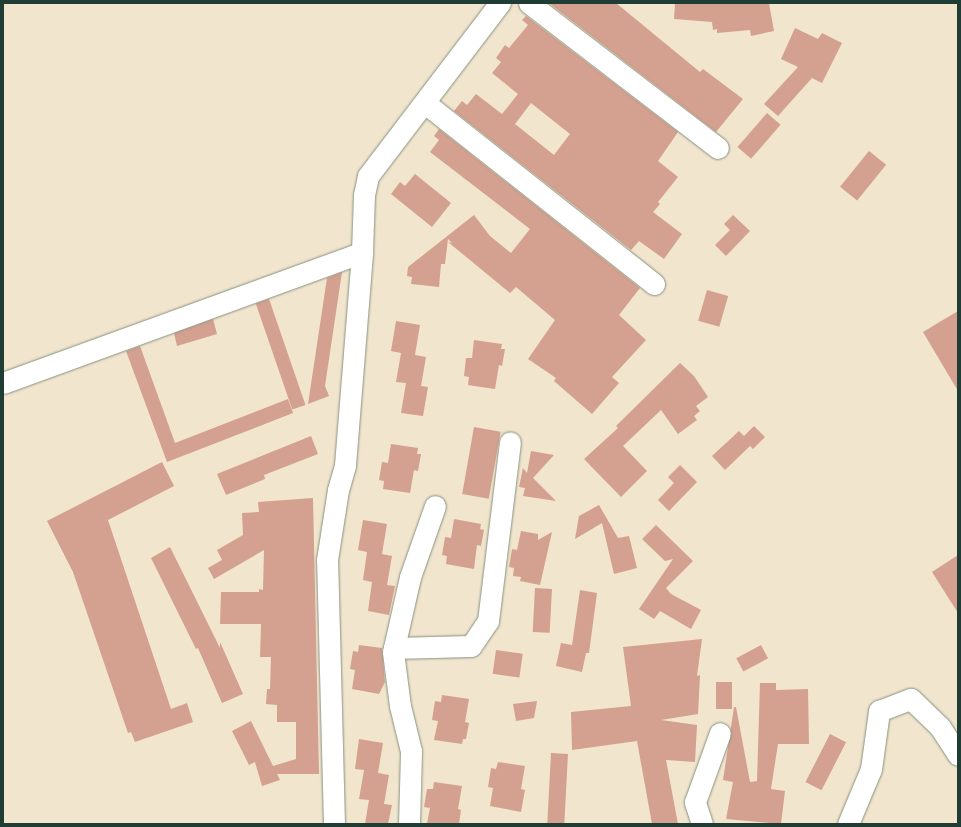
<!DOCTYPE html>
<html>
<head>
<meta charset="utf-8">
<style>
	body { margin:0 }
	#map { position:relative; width:961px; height:827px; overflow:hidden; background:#f1e5cd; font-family:Cardo,serif }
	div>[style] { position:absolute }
	.building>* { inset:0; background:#d4a08f; transform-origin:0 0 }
	.roads { filter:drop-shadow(0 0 1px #889180) drop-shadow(0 0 1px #889180) }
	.minor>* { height:21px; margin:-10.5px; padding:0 10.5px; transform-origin:10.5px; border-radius:10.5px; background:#fff }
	span { translate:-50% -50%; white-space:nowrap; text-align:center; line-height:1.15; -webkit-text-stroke:3.5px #f6f6f2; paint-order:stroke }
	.frame { position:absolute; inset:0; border:4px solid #1f3d34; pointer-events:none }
</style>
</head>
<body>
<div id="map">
	<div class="building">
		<div style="clip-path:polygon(549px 3px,616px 3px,700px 72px,703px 69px,743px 99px,716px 132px)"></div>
		<div style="clip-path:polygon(675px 3px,769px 3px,774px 31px,751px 36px,750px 30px,717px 33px,717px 29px,713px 30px,712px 22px,674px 19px)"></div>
		<div style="clip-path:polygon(evenodd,526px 16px,678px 132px,658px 161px,678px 177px,658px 202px,660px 204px,653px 212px,682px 234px,664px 259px,639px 241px,631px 250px,454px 111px,462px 101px,467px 105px,476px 94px,502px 114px,518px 94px,492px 73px,501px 62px,496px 58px,505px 45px,509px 48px,528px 25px,522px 20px,526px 16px,531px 103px,570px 134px,554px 155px,515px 124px,531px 103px)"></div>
		<div style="clip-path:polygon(795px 28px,818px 39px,822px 33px,842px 43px,822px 83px,812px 78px,778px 116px,764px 104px,798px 67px,781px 59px)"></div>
		<div style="left:767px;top:113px;width:18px;height:45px;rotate:41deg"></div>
		<div style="clip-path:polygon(439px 129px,640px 288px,619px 315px,646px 340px,612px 377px,619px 383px,592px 414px,554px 381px,556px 378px,528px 359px,555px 320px,516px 287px,510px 293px,448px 242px,452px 243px,448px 239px,445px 264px,441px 264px,439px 287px,411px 284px,412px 277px,407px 276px,408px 267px,474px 215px,490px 236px,511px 253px,530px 229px,430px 152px,439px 140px,434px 136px)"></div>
		<div style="left:869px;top:151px;width:22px;height:46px;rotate:39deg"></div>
		<div style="clip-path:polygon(415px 174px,451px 203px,432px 227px,391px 194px,400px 182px,405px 186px)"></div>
		<div style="clip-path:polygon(733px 215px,750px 231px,726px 256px,715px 245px,730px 230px,724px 224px)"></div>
		<div style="clip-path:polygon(342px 272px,325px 386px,329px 396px,308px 404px,327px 278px)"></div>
		<div style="left:707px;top:290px;width:22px;height:32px;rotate:16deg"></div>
		<div style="left:269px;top:299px;width:112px;height:14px;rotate:71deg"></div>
		<div style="clip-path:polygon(958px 311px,958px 391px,923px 332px)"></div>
		<div style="clip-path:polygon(213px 319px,217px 334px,177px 346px,174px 333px)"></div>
		<div style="clip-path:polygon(396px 321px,420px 325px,415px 355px,426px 357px,421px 386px,428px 387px,423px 416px,401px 413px,406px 383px,396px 382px,401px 353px,391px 351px)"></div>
		<div style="clip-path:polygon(474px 340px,502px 344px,501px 349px,505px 349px,502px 366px,499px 365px,495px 389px,468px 385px,469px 377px,464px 376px,466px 358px,472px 358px)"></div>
		<div style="clip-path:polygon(140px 346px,175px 443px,288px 399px,293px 413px,167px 462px,126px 351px)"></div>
		<div style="clip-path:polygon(680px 363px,694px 376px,708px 397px,696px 406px,700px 411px,694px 416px,697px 420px,678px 434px,661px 410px,623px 446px,647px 471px,621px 497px,584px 459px,618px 428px,616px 426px)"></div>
		<div style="clip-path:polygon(754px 426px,765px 437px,753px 449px,750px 446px,725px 470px,712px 456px,739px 431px,744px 436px)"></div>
		<div style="left:474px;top:427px;width:27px;height:68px;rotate:10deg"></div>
		<div style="clip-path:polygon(311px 436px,318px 454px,264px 475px,265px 479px,226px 495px,217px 474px)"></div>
		<div style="clip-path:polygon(391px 444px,418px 448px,417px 454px,421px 454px,418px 471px,414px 470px,410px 493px,383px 489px,384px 481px,379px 480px,382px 462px,388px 463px)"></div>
		<div style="clip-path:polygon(531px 451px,554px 455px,533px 478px,556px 501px,523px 496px,525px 488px,519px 487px,523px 468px,527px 473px)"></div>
		<div style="clip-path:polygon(162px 462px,174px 486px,108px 520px,171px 709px,187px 703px,193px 722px,135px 742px,131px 732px,128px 733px,73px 572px,47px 521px)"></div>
		<div style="clip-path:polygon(680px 465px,697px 482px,669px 511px,658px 500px,674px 483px,668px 477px)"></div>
		<div style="clip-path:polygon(313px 498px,319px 774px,277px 774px,280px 780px,262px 786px,255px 762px,249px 765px,232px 731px,251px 721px,273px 766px,296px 759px,296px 722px,277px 722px,277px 705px,266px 704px,267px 689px,270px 689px,271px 657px,260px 657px,261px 624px,220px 624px,221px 592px,259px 592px,259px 589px,263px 590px,264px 550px,214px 579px,208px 568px,222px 560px,217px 550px,243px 535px,242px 513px,259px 512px,258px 502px)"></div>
		<div style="clip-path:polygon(599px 505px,618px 538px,629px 536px,637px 568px,614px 574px,602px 523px,575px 539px,579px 516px)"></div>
		<div style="clip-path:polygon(454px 519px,481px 524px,480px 529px,484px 530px,481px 546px,477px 545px,474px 569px,446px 564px,447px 556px,442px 555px,445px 537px,451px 538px)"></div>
		<div style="clip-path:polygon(363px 520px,387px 524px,382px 554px,392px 556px,387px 585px,395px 586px,389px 615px,368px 611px,372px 582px,363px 580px,367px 552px,358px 550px)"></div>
		<div style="clip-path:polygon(656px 525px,693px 561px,666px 588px,671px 594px,701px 610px,691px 629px,660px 611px,654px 619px,639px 609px,673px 559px,665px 561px,642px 539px)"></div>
		<div style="clip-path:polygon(521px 531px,538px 534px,538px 540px,552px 532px,540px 585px,520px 581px,521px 577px,513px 576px,514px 568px,509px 567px,512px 549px,517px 550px)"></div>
		<div style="clip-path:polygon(170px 547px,220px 648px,220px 642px,243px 694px,222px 703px,198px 648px,196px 649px,151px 558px)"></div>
		<div style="clip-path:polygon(958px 555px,958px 613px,932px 572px)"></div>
		<div style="left:535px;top:588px;width:17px;height:44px;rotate:3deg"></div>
		<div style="clip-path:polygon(580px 590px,597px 593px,589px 653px,586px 653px,582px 672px,556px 666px,561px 643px,572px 645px)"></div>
		<div style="clip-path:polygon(702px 639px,697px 676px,700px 675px,698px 714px,661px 720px,697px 725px,695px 762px,666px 760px,678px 824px,652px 824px,637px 741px,572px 750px,571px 712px,631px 706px,623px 647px)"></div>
		<div style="clip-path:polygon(359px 645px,382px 648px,385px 682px,379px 694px,352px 689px,355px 670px,350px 669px,353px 651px,358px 652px)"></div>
		<div style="left:761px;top:645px;width:15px;height:28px;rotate:62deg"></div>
		<div style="left:496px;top:650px;width:27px;height:24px;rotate:8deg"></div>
		<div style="left:716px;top:682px;width:16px;height:27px"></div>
		<div style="clip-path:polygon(760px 683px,776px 683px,776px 690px,808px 689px,809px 744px,778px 744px,771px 789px,785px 791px,781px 824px,726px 819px,733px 782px,723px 780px,734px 707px,736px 707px,750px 782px,757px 781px)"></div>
		<div style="clip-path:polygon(442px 695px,469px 699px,465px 722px,469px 723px,466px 739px,463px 739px,462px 744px,434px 740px,438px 721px,432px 720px,435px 701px,441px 702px)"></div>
		<div style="clip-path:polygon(537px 701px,534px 718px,516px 721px,513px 704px)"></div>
		<div style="left:830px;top:734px;width:18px;height:54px;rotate:27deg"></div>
		<div style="clip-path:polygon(359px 739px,383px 743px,378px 773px,389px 775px,384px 804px,392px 805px,388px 824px,365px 824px,369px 800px,359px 799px,364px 770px,355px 769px)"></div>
		<div style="left:551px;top:753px;width:17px;height:71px;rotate:3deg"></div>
		<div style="clip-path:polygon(498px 762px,525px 766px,521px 789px,525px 790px,521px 812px,490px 806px,493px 788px,488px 787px,491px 768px,496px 769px)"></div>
		<div style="clip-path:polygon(434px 782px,462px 786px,458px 809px,461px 810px,459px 824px,427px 824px,430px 808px,424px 807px,427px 789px,433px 789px)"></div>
	</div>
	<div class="roads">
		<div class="minor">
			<div style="left:529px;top:3px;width:238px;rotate:37.5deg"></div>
			<div style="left:425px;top:103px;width:292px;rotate:38.3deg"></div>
			<div style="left:3px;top:383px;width:382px;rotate:-20deg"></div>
			<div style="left:394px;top:648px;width:77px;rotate:-1.5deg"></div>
			<div style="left:471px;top:646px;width:30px;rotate:-56deg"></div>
			<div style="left:488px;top:621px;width:180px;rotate:-83deg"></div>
			<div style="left:334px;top:824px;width:264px;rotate:-91.5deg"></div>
			<div style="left:327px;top:560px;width:71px;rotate:-81.1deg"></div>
			<div style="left:338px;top:490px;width:26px;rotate:-74deg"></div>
			<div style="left:345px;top:465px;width:214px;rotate:-85.4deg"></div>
			<div style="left:362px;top:252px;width:57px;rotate:-88deg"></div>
			<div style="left:364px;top:195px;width:19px;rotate:-78deg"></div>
			<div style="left:368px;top:176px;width:218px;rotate:-52.7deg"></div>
			<div style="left:409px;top:824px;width:73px;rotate:-88.4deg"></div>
			<div style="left:411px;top:751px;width:46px;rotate:-103.7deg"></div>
			<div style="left:400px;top:706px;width:54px;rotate:-97.4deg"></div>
			<div style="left:393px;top:652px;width:77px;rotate:-77.2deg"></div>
			<div style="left:410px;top:577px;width:75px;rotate:-70.6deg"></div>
			<div style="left:702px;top:824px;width:23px;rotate:-108deg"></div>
			<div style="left:695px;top:802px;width:73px;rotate:-70.1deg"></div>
			<div style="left:848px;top:824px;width:60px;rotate:-67.3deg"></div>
			<div style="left:871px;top:769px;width:59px;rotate:-82.1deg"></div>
			<div style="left:879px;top:711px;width:34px;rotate:-21deg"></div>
			<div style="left:911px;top:699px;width:40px;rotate:44deg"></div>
			<div style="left:940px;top:727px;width:33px;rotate:57deg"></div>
		</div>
	</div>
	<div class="frame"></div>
</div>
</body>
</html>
